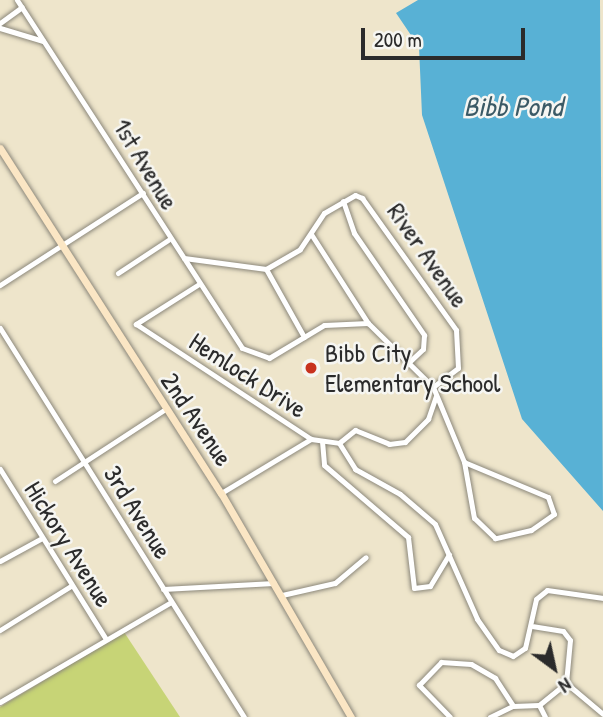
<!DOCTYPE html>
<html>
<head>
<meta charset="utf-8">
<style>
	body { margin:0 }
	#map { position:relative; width:603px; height:717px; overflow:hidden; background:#eee5cb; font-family:"Patrick Hand",sans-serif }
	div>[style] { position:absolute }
	.green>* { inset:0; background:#c7d476 }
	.water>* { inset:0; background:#58b1d5 }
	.roads { filter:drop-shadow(0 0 2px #8c887b) drop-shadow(0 0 2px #8c887b) }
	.street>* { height:5px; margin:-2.5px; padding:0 2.5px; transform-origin:2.5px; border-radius:2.5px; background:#fff }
	.secondary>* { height:7px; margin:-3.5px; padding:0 3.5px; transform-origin:3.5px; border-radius:3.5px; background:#fbe6c4 }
	.dots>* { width:19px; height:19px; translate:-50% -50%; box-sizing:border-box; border:4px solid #f6f6f2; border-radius:50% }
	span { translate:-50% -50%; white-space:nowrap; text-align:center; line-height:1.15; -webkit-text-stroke:5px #f6f6f2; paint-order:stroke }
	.street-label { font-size:26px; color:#2b2b2b }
	.poi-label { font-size:26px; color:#2b2b2b }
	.left { translate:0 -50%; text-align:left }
	.water-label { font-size:28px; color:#3b5a66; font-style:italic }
	.north { position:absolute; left:519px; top:633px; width:70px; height:70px; -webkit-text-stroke:5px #f6f6f2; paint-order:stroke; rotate:147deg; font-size:19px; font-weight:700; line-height:28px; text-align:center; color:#2b2b2b }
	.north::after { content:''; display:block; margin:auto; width:24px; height:32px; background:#2b2b2b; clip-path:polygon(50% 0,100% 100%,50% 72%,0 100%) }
	.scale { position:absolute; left:361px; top:28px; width:164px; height:32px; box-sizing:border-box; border:4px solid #2b2b2b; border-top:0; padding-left:9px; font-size:21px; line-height:24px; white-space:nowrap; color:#2b2b2b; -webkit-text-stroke:5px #f6f6f2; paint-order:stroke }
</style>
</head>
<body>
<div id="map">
	<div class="green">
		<div style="clip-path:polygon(124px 632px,180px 717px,0 717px,0 707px)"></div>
	</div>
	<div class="water">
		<div style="clip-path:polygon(418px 0,600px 0,603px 511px,522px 419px,422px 115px,419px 47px,396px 13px)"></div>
	</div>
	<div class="roads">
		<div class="street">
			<div style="left:17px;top:0;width:414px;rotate:57.1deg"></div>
			<div style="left:242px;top:348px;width:29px;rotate:20deg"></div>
			<div style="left:269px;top:358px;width:64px;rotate:-31deg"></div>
			<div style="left:324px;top:325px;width:44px;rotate:-2.6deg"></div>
			<div style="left:0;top:23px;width:27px;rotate:-36deg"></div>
			<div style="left:0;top:28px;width:45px;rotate:16.8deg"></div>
			<div style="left:343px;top:201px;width:34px;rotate:71deg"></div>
			<div style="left:354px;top:233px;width:124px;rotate:55.5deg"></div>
			<div style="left:424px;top:335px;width:14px;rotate:94deg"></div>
			<div style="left:423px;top:349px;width:21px;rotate:137deg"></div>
			<div style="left:311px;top:234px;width:106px;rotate:57.4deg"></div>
			<div style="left:368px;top:323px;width:91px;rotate:44.6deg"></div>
			<div style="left:433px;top:387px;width:81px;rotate:67.5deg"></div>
			<div style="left:184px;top:258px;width:83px;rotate:7.6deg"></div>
			<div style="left:266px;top:269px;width:39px;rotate:-30deg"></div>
			<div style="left:300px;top:249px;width:43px;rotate:-56.3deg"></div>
			<div style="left:324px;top:213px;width:36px;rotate:-30deg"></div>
			<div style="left:355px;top:195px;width:8px;rotate:23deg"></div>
			<div style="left:362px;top:198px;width:162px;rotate:54.5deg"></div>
			<div style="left:456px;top:330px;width:38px;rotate:87deg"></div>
			<div style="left:458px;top:368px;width:31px;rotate:143deg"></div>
			<div style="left:266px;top:269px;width:78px;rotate:60.8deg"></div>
			<div style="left:118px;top:273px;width:60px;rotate:-33.4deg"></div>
			<div style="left:199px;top:284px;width:75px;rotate:147.6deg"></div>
			<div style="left:136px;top:324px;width:209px;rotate:33.3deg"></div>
			<div style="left:311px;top:439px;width:28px;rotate:8deg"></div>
			<div style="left:0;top:285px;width:170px;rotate:-32.8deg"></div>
			<div style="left:0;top:328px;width:459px;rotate:57.9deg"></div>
			<div style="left:322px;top:441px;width:24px;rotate:85deg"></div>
			<div style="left:324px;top:465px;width:111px;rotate:40.6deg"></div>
			<div style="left:408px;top:537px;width:51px;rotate:83.3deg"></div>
			<div style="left:414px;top:588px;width:16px;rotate:-7deg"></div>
			<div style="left:430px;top:586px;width:37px;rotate:-59deg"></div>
			<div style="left:339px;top:443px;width:31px;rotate:58deg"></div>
			<div style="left:355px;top:469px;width:51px;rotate:29.1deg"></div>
			<div style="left:400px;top:494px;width:46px;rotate:40.6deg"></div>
			<div style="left:435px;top:524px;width:104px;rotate:66.1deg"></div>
			<div style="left:477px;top:619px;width:38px;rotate:55deg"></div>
			<div style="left:499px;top:650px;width:15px;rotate:23deg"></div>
			<div style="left:513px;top:656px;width:14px;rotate:-34deg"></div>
			<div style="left:525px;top:648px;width:50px;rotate:-77.3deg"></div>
			<div style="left:536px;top:599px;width:14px;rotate:-39deg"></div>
			<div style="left:547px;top:590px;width:57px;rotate:8.1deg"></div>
			<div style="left:339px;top:443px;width:21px;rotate:-39deg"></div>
			<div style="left:355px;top:430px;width:37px;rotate:22deg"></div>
			<div style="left:389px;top:444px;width:16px;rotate:-7deg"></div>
			<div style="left:405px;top:442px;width:33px;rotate:-45deg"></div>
			<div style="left:428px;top:419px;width:24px;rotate:-71deg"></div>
			<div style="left:464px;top:462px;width:91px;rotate:22.6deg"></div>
			<div style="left:548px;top:497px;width:18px;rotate:71deg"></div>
			<div style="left:554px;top:514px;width:28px;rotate:145deg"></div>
			<div style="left:531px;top:530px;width:37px;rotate:167deg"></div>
			<div style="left:495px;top:538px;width:29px;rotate:-136deg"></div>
			<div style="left:474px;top:518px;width:57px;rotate:-100.1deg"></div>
			<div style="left:0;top:469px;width:199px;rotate:58.1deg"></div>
			<div style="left:55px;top:481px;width:130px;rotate:-33.1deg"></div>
			<div style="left:221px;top:493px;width:105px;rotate:-31deg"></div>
			<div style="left:0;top:561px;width:48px;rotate:-28.7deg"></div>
			<div style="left:163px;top:589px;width:111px;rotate:-3.1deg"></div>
			<div style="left:282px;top:595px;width:54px;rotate:-12.8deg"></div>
			<div style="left:335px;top:583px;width:40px;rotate:-40deg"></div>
			<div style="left:0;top:630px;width:84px;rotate:-31.8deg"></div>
			<div style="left:566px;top:683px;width:48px;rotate:40deg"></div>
			<div style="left:0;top:702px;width:198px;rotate:-30.3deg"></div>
			<div style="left:539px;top:705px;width:13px;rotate:63deg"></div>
			<div style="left:513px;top:706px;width:26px;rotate:-2deg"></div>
			<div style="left:539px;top:705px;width:35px;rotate:-39deg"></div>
			<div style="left:566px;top:683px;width:43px;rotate:-84.7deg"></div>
			<div style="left:570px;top:640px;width:11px;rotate:-128deg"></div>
			<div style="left:563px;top:631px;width:30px;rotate:-171deg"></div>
			<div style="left:450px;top:717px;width:45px;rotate:-134.1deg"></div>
			<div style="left:419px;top:685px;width:32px;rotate:-46deg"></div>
			<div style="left:441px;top:662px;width:30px;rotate:4deg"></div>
			<div style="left:471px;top:664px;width:28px;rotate:30deg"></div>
			<div style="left:495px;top:678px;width:33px;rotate:57deg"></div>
			<div style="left:490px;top:717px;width:25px;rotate:-26deg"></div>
		</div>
		<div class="secondary">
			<div style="left:0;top:148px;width:410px;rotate:57.4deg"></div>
			<div style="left:221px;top:493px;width:259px;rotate:59.9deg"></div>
		</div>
	</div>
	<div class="dots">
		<div style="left:311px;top:368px;background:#c8321e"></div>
	</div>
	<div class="street-label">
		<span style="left:146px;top:164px;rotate:59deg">1st Avenue</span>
		<span style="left:428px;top:255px;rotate:55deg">River Avenue</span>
		<span style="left:248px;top:375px;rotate:33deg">Hemlock Drive</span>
		<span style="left:197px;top:419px;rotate:56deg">2nd Avenue</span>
		<span style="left:138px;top:512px;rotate:58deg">3rd Avenue</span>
		<span style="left:69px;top:544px;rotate:58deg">Hickory Avenue</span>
	</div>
	<div class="poi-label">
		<span class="left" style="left:325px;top:368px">Bibb City<br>Elementary School</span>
	</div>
	<div class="water-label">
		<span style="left:513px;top:106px">Bibb Pond</span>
	</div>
	<div class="north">N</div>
	<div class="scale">200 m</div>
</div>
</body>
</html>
